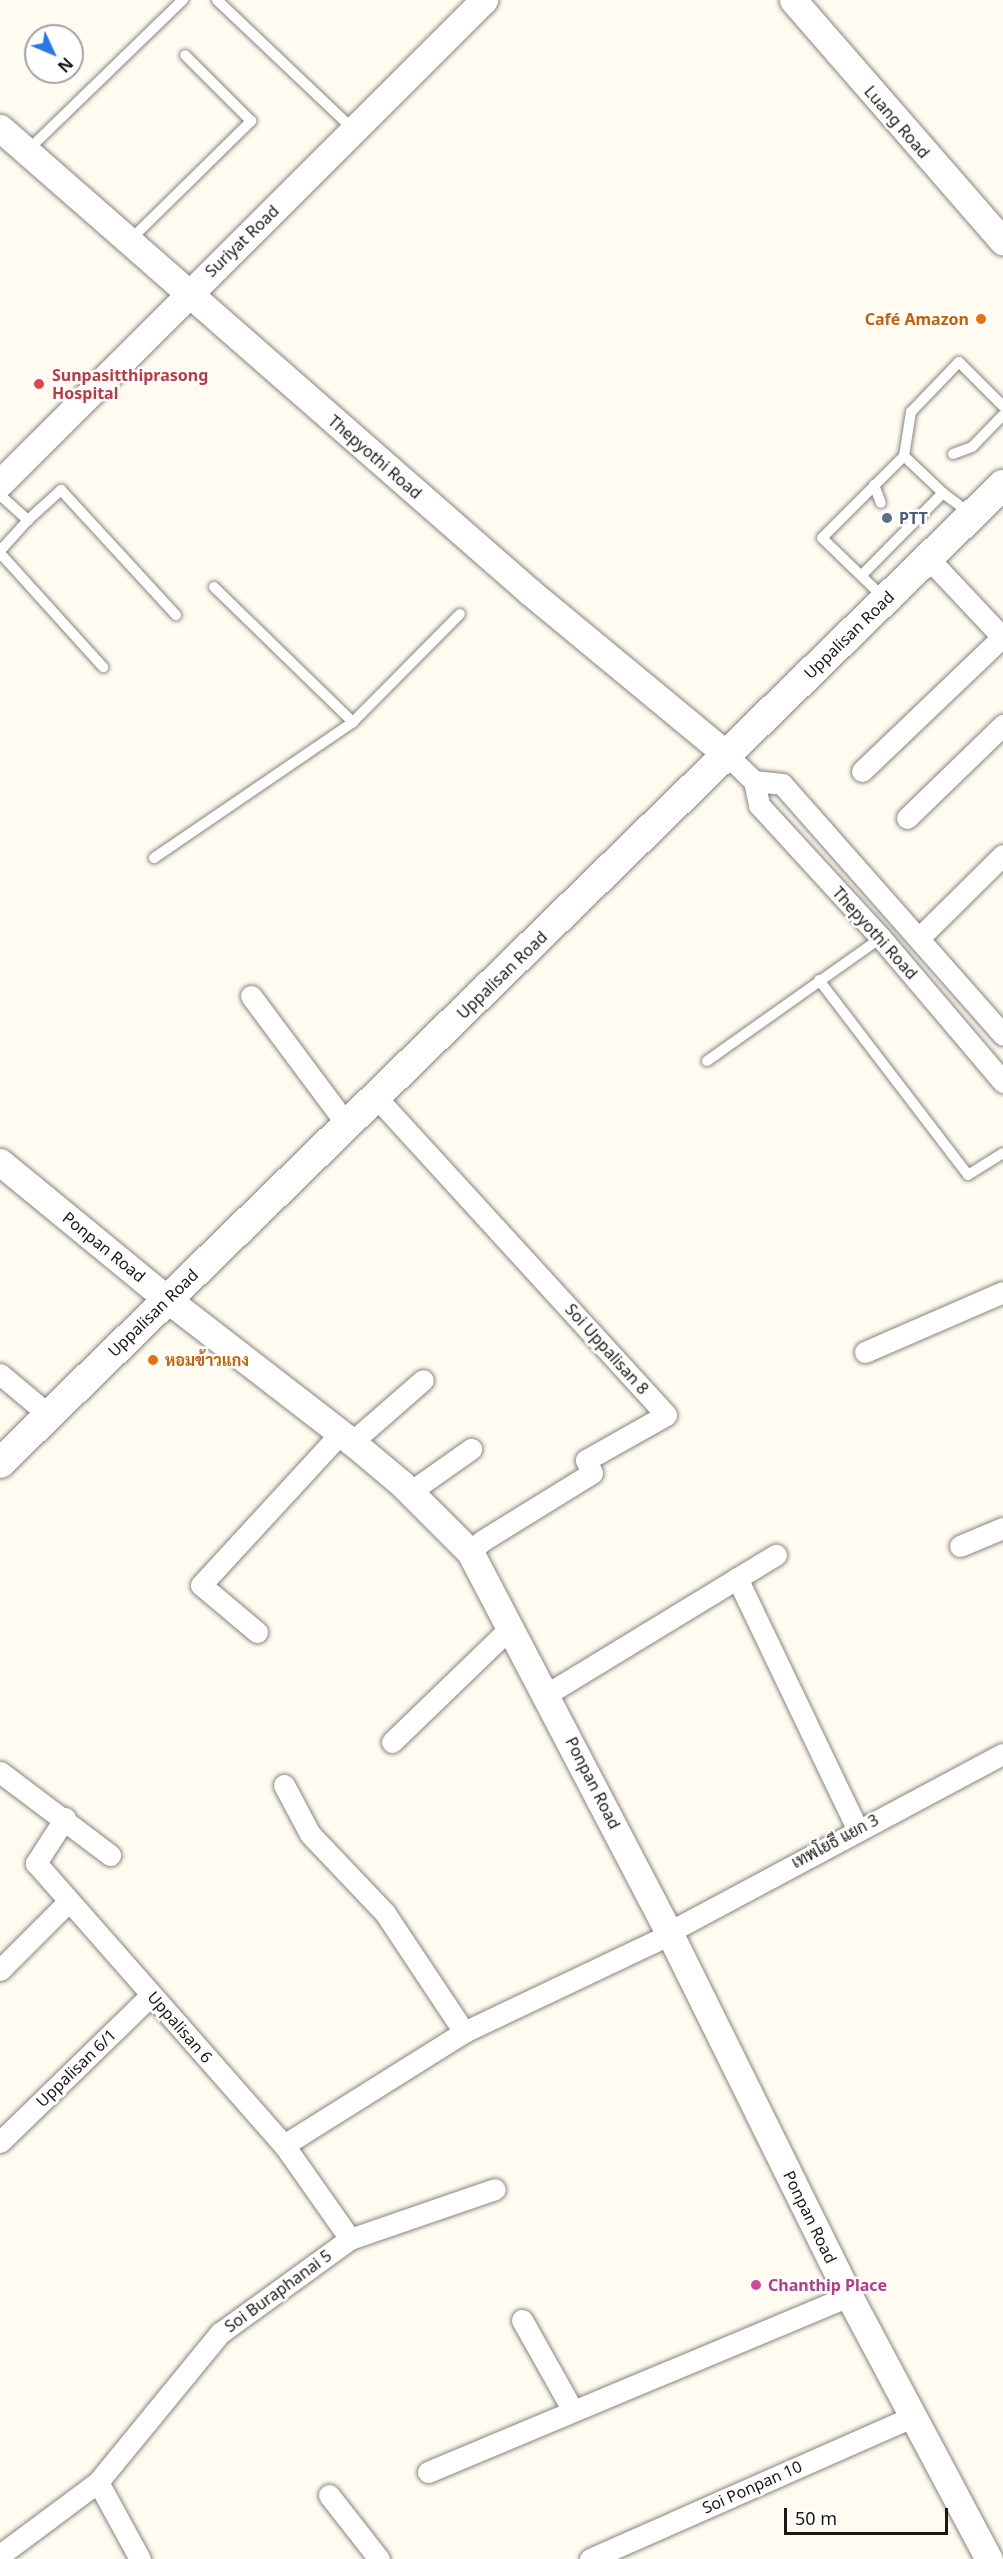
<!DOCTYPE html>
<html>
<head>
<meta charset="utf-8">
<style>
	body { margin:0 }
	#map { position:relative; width:1003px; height:2559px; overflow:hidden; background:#fffbf1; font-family:"Noto Sans",Sarabun,sans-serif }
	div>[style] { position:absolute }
	.roads { filter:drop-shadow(0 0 2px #87847b) drop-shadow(0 0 2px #87847b) }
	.service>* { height:10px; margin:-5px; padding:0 5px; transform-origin:5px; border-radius:5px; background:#fff }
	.minor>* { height:21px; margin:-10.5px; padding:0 10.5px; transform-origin:10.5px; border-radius:10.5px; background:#fff }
	.tertiary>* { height:27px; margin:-13.5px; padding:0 13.5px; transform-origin:13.5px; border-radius:13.5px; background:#fff }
	.secondary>* { height:30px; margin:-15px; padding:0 15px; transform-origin:15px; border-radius:15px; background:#fff }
	.dots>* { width:16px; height:16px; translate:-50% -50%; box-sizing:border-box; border:3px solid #fff; border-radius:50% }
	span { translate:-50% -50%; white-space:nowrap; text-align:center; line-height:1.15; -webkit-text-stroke:5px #fff; paint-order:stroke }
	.street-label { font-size:16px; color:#1a1815 }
	.food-label { font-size:16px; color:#c56008; font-weight:700 }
	.right { translate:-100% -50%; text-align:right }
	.left { translate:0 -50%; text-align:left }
	.health-label { font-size:16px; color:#be3a42; font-weight:700 }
	.service-label { font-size:16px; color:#4e5e75; font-weight:700 }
	.hotel-label { font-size:16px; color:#b23c85; font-weight:700 }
	.north { position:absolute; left:24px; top:24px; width:60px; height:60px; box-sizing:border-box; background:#fff; border:2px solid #a3a3a1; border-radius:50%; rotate:134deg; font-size:16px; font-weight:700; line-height:24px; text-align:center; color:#1a1815 }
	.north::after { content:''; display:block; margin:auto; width:21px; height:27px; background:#2a78e3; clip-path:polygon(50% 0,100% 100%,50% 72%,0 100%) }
	.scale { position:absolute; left:784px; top:2508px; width:164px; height:27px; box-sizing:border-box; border:3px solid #1a1815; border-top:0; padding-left:8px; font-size:18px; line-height:21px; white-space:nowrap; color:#1a1815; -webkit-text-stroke:4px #fff; paint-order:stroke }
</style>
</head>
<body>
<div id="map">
	<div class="roads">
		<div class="service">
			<div style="left:217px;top:0;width:189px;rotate:43.5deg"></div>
			<div style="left:28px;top:150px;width:216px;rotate:-44.1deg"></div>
			<div style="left:128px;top:242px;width:173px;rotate:-44.5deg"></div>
			<div style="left:251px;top:121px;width:93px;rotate:-135deg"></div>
			<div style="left:953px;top:454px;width:20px;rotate:-20deg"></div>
			<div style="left:972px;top:447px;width:45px;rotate:-45.9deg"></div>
			<div style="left:904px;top:456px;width:45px;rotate:-81deg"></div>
			<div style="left:911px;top:412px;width:69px;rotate:-46.2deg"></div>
			<div style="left:959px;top:362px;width:62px;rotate:45deg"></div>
			<div style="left:874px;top:485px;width:19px;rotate:69deg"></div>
			<div style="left:0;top:495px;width:38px;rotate:42deg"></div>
			<div style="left:28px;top:520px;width:42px;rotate:132.1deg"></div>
			<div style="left:28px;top:520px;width:45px;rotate:-42.3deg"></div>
			<div style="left:61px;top:490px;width:170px;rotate:47.4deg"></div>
			<div style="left:0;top:553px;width:154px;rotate:47.9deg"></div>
			<div style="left:862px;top:575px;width:115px;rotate:-45.4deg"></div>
			<div style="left:214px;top:587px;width:194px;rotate:44.2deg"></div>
			<div style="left:884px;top:598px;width:86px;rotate:-135.9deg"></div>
			<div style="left:822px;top:538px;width:116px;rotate:-45deg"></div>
			<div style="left:904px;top:456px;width:54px;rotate:43.5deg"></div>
			<div style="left:943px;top:493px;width:34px;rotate:37deg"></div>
			<div style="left:154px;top:858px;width:241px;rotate:-34.3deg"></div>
			<div style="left:353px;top:722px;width:152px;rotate:-45.3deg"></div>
			<div style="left:819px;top:980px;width:245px;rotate:52.6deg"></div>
			<div style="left:968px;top:1175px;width:41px;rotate:-32.2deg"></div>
			<div style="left:707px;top:1061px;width:213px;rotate:-35.3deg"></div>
		</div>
		<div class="minor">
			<div style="left:928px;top:558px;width:110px;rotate:46.8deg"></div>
			<div style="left:728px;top:756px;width:36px;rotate:44deg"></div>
			<div style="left:754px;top:781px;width:25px;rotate:78deg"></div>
			<div style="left:759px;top:805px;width:180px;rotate:47.5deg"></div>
			<div style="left:881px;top:938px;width:189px;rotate:49.7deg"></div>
			<div style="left:862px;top:771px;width:194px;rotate:-43.7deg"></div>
			<div style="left:754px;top:781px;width:28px;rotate:6deg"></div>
			<div style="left:782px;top:784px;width:334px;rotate:48.6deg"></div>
			<div style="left:907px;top:818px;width:134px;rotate:-44.1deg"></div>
			<div style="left:919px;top:938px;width:118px;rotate:-44.7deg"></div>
			<div style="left:251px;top:996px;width:161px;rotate:53.3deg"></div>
			<div style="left:376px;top:1097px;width:430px;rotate:47.6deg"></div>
			<div style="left:666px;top:1415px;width:92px;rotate:150.6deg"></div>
			<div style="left:586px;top:1460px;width:14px;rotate:65deg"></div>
			<div style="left:592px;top:1473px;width:129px;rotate:148.3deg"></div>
			<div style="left:482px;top:1541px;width:16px;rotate:137deg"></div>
			<div style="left:865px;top:1352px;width:150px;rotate:-23.5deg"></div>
			<div style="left:0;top:1374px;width:64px;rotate:39.9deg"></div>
			<div style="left:352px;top:1442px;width:94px;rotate:-41.1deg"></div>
			<div style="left:410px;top:1492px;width:75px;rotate:-35.2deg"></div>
			<div style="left:960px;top:1546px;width:47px;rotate:-22.7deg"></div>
			<div style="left:737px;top:1578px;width:277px;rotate:64.4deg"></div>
			<div style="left:257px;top:1632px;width:73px;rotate:-140deg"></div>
			<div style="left:201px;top:1585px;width:207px;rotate:-47.4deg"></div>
			<div style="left:547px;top:1694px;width:268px;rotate:-31.3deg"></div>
			<div style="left:392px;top:1742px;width:164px;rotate:-44deg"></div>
			<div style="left:0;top:1772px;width:138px;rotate:37deg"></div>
			<div style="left:284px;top:1785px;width:55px;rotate:62deg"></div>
			<div style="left:310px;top:1834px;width:109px;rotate:46.5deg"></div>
			<div style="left:385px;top:1913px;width:143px;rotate:56.4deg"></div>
			<div style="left:65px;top:1818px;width:54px;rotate:122.8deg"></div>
			<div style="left:36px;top:1863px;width:376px;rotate:48.7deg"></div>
			<div style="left:284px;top:2145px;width:115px;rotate:54.9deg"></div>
			<div style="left:669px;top:1932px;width:378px;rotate:-28.1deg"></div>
			<div style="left:0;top:1970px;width:96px;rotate:-45deg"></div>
			<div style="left:0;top:2142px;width:211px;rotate:-44.2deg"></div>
			<div style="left:284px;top:2145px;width:213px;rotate:-32.1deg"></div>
			<div style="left:464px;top:2032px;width:228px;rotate:-25.4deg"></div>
			<div style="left:522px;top:2320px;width:104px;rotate:60.7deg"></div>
			<div style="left:428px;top:2472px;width:456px;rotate:-22.7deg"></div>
			<div style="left:98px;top:2482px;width:88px;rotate:61.4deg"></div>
			<div style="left:329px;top:2495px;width:81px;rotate:52deg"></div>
			<div style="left:0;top:2555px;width:122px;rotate:-36.7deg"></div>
			<div style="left:98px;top:2482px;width:193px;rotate:-50.7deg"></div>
			<div style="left:220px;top:2333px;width:160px;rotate:-35.9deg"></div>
			<div style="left:350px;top:2239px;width:153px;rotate:-19deg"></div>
			<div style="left:590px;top:2559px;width:354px;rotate:-23.8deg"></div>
		</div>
		<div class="tertiary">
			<div style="left:793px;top:0;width:320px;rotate:49deg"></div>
			<div style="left:0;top:128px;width:704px;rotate:41.2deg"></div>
			<div style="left:530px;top:592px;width:257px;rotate:39.6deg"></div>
			<div style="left:0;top:483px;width:684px;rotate:-44.94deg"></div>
			<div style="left:0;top:1162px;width:216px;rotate:39.4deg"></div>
			<div style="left:167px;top:1299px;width:234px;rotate:37.7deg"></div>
			<div style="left:352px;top:1442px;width:65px;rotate:40deg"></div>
			<div style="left:402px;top:1484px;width:96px;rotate:45deg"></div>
			<div style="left:470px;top:1552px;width:429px;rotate:62.4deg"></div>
			<div style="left:669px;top:1932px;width:406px;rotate:63.7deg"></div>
			<div style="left:849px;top:2296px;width:298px;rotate:62deg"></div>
		</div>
		<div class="secondary">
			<div style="left:0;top:1463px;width:1401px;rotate:-44.28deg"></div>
		</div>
	</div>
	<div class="dots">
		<div style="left:981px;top:319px;background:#e8710a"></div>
		<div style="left:39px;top:384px;background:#e0444e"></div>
		<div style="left:887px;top:518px;background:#5c6f8a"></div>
		<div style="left:153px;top:1360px;background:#e8710a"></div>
		<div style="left:756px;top:2285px;background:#d1479c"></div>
	</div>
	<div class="street-label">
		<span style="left:897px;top:122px;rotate:49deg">Luang Road</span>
		<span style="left:242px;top:241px;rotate:-44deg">Suriyat Road</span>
		<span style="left:375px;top:457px;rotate:41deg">Thepyothi Road</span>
		<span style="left:849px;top:635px;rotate:-44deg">Uppalisan Road</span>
		<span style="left:875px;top:933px;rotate:48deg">Thepyothi Road</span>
		<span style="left:502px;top:975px;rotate:-44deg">Uppalisan Road</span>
		<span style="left:104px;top:1247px;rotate:39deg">Ponpan Road</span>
		<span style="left:153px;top:1313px;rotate:-44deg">Uppalisan Road</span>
		<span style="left:607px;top:1349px;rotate:48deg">Soi Uppalisan 8</span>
		<span style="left:593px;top:1783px;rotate:63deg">Ponpan Road</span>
		<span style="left:835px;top:1841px;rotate:-28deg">เทพโยธี แยก 3</span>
		<span style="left:180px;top:2027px;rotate:49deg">Uppalisan 6</span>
		<span style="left:76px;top:2068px;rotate:-44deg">Uppalisan 6/1</span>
		<span style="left:810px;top:2217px;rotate:64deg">Ponpan Road</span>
		<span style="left:278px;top:2291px;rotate:-36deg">Soi Buraphanai 5</span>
		<span style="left:752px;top:2487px;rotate:-24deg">Soi Ponpan 10</span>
	</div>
	<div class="food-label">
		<span class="right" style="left:969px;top:319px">Café Amazon</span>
		<span class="left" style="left:165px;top:1360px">หอมข้าวแกง</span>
	</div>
	<div class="health-label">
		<span class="left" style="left:52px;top:384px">Sunpasitthiprasong<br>Hospital</span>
	</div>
	<div class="service-label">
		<span class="left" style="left:899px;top:518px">PTT</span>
	</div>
	<div class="hotel-label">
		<span class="left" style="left:768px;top:2285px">Chanthip Place</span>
	</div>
	<div class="north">N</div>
	<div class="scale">50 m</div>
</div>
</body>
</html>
